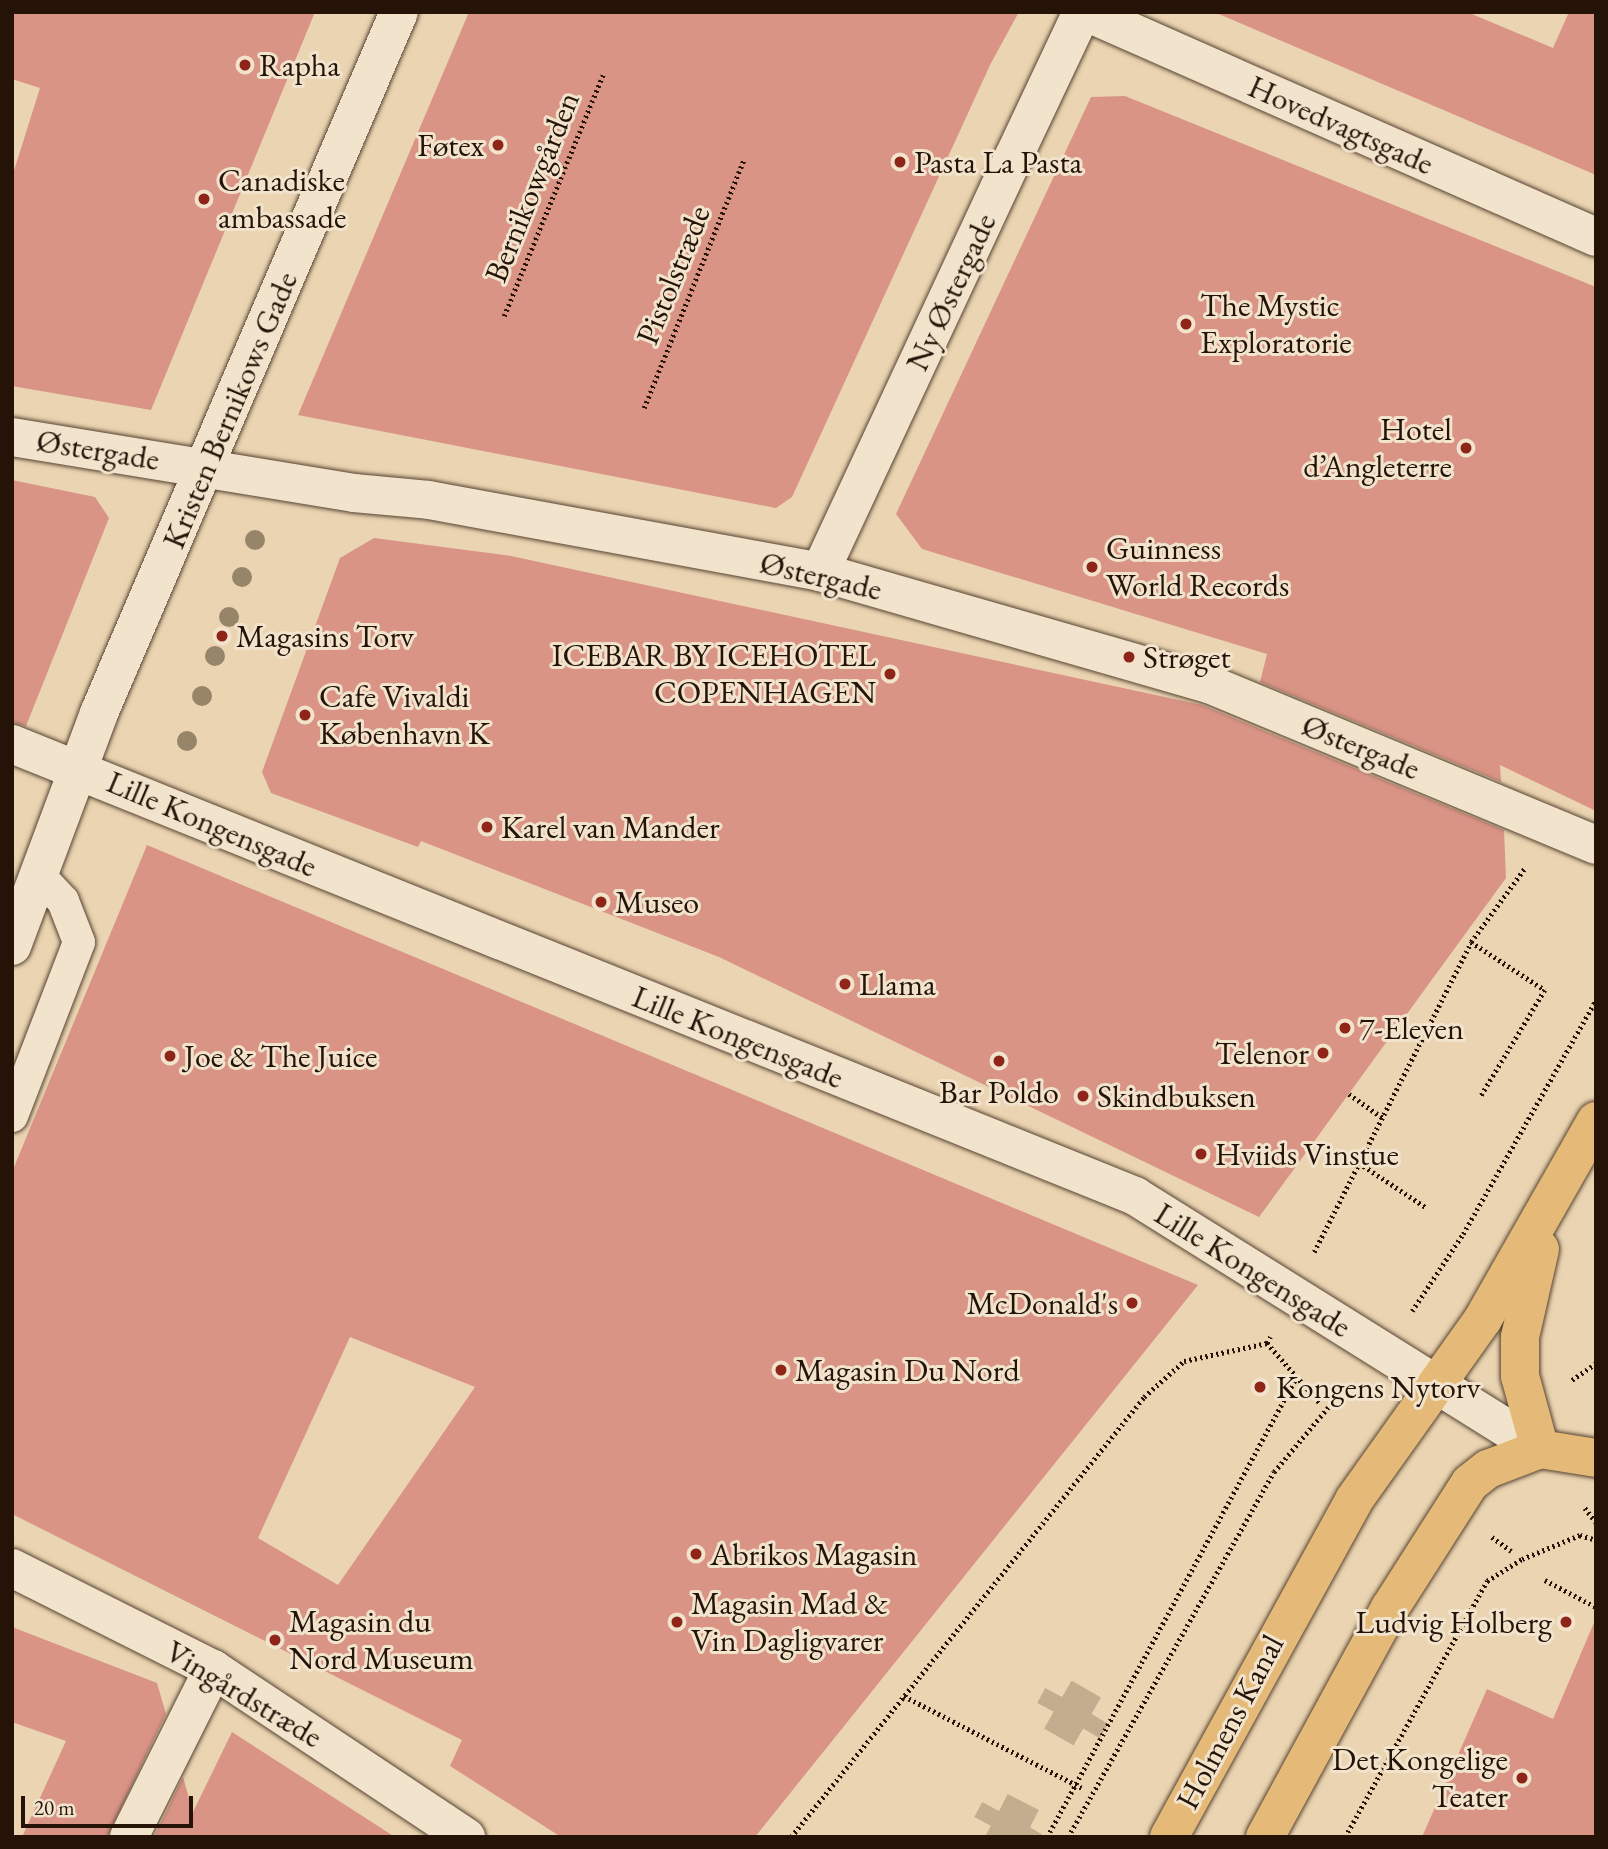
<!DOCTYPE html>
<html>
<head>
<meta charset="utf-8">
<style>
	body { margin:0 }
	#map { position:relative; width:1608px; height:1849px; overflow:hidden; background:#ead4b1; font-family:"EB Garamond",serif }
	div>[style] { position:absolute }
	.building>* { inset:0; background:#d99486 }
	.pedestrian-tunnel>* { height:38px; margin-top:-19px; transform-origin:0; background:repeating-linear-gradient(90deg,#c3ad8f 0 38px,transparent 0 57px) }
	.path>* { height:4.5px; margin-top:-2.25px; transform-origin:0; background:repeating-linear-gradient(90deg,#261308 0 2px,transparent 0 5.5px) }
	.roads { filter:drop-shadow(0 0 2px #574332) drop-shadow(0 0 2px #574332) }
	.service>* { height:32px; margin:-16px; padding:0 16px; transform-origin:16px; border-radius:16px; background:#f1e3cc }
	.pedestrian>* { height:38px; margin:-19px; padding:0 19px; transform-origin:19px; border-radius:19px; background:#f1e3cc }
	.minor>* { height:38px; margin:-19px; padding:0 19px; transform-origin:19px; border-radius:19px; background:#f1e3cc }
	.tertiary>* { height:38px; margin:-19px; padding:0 19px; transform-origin:19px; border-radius:19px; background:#f1e3cc }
	.primary>* { height:38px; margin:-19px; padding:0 19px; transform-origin:19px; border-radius:19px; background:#e5ba78 }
	.trees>* { width:20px; height:20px; margin:-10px; border-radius:50%; background:#978569 }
	.dots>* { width:19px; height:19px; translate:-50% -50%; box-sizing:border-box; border:4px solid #f1e3cc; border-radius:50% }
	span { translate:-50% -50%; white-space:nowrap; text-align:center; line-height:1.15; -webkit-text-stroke:6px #f1e3cc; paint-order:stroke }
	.poi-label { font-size:32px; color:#261308 }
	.left { translate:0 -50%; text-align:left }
	.right { translate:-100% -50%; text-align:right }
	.street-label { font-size:32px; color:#261308 }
	.frame { position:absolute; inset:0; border:14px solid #261308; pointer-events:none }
	.scale { position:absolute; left:21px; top:1796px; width:172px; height:32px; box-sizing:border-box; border:4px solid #261308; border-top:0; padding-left:9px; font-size:21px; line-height:24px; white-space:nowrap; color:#261308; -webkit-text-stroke:5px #f1e3cc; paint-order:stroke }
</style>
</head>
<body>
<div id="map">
	<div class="building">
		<div style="clip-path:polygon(12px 12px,315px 12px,151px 410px,12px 386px,12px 177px,40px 88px,12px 79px)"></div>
		<div style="clip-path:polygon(469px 12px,1019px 12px,991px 63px,792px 497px,776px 508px,298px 415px)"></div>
		<div style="clip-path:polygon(1214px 12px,1467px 12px,1553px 48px,1569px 12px,1596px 12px,1596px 175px)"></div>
		<div style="clip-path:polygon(1125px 96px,1596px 287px,1596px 811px,1500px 765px,1501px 782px,1260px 682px,1267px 654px,922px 549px,896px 514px,1091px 97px)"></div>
		<div style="clip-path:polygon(12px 480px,95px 497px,109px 518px,26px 726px,12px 723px)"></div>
		<div style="clip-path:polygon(374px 538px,511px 556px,1202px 705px,1504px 830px,1506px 878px,1259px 1217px,719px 957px,421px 841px,418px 847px,271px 793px,262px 772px,340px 558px)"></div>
		<div style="clip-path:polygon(evenodd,147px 845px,1198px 1285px,755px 1837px,561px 1837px,450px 1766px,462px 1740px,12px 1514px,12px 1172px,147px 845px,350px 1337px,475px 1387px,338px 1585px,258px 1538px,350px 1337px)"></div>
		<div style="clip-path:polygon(1596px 1618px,1596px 1837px,1422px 1837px,1487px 1689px,1553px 1719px)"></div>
		<div style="clip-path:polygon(12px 1627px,157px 1683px,166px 1714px,107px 1837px,22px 1837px,66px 1741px,12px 1722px)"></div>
		<div style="clip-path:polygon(232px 1732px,395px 1837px,154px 1837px,183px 1777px,193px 1812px)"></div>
	</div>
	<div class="pedestrian-tunnel">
		<div style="left:1062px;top:1697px;width:34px;rotate:30deg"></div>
		<div style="left:1092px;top:1714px;width:17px;rotate:121deg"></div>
		<div style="left:1083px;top:1729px;width:34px;rotate:-150deg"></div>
		<div style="left:1054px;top:1712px;width:17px;rotate:-62deg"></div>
		<div style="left:1011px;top:1837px;width:23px;rotate:-151deg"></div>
		<div style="left:991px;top:1826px;width:17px;rotate:-62deg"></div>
		<div style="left:999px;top:1811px;width:35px;rotate:27deg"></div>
		<div style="left:1030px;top:1827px;width:12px;rotate:121deg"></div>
	</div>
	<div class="path">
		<div style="left:504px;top:316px;width:261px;rotate:-67.7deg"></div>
		<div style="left:644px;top:408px;width:268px;rotate:-68.1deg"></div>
		<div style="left:1471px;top:942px;width:88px;rotate:33deg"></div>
		<div style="left:1545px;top:990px;width:124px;rotate:121.1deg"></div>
		<div style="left:1349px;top:1094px;width:42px;rotate:35.2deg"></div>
		<div style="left:1359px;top:1163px;width:82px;rotate:33.5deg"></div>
		<div style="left:1314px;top:1252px;width:347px;rotate:-63.1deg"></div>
		<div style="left:1471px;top:942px;width:92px;rotate:-53.9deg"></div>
		<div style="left:1412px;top:1311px;width:92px;rotate:-56.5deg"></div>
		<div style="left:1463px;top:1234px;width:269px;rotate:-60.4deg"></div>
		<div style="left:1267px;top:1343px;width:79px;rotate:48.6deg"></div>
		<div style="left:1572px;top:1380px;width:29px;rotate:-35deg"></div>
		<div style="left:1585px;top:1508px;width:18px;rotate:52deg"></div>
		<div style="left:1492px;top:1537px;width:24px;rotate:36deg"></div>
		<div style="left:1545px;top:1580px;width:58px;rotate:27.9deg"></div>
		<div style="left:904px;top:1696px;width:200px;rotate:27.3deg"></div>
		<div style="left:791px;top:1837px;width:564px;rotate:-51.26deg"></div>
		<div style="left:1144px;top:1397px;width:54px;rotate:-42deg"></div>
		<div style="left:1184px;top:1361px;width:85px;rotate:-12.2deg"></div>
		<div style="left:1267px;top:1343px;width:7px;rotate:-63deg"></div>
		<div style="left:1047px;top:1837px;width:524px;rotate:-61.53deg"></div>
		<div style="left:1068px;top:1837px;width:419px;rotate:-60.6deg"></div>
		<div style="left:1274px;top:1472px;width:112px;rotate:-50.1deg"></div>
		<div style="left:1345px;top:1837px;width:293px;rotate:-61deg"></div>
		<div style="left:1487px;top:1581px;width:41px;rotate:-32.2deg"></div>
		<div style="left:1522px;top:1559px;width:63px;rotate:-22.5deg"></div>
		<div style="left:1580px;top:1535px;width:17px;rotate:17deg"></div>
	</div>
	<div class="roads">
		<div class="service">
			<div style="left:12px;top:1116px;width:186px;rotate:-68.9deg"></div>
			<div style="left:79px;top:942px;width:44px;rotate:-111.3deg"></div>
			<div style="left:63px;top:901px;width:34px;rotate:-133deg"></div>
		</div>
		<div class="pedestrian">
			<div style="left:12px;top:437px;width:347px;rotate:9.3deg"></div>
			<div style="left:354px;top:493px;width:75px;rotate:5.3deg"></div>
			<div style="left:429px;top:500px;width:398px;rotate:10.4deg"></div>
			<div style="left:820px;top:572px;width:405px;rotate:16.1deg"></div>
			<div style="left:1209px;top:684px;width:419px;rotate:22.6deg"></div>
			<div style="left:820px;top:572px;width:457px;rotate:-65deg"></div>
		</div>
		<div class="minor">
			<div style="left:1086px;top:12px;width:557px;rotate:23.81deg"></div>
			<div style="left:1013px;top:158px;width:161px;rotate:-64.7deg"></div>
			<div style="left:12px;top:744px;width:1211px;rotate:21.92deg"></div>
			<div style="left:1135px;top:1196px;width:478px;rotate:32deg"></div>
			<div style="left:12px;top:1568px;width:225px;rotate:26.7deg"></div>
			<div style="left:213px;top:1669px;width:304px;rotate:33.6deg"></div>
			<div style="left:129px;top:1837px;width:188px;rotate:-63.4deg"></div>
		</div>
		<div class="tertiary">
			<div style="left:12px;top:946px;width:249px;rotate:-69.5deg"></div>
			<div style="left:99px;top:713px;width:762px;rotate:-66.83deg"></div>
		</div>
		<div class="primary">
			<div style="left:1540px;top:1249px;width:90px;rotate:102.8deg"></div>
			<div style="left:1520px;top:1337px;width:39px;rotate:90deg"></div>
			<div style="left:1520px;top:1376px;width:76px;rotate:74.7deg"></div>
			<div style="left:1169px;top:1837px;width:384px;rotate:-61.2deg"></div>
			<div style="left:1354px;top:1500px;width:222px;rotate:-54.5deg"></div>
			<div style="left:1483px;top:1319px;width:228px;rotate:-60.3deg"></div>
			<div style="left:1265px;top:1837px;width:261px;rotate:-61.4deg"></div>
			<div style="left:1390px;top:1608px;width:148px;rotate:-57.4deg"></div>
			<div style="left:1470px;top:1483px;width:23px;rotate:-38deg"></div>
			<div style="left:1488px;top:1469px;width:56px;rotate:-21deg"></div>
			<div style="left:1540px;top:1449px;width:57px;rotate:9.1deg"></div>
		</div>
	</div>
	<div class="trees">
		<div style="left:255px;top:540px"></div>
		<div style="left:242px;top:577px"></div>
		<div style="left:229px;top:617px"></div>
		<div style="left:215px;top:656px"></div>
		<div style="left:202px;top:696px"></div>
		<div style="left:187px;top:741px"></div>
	</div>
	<div class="dots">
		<div style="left:245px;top:65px;background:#8f2418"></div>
		<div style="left:498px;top:145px;background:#8f2418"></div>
		<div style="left:900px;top:162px;background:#8f2418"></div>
		<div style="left:204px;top:199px;background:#8f2418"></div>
		<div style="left:1186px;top:324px;background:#8f2418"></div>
		<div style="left:1466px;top:448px;background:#8f2418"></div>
		<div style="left:1092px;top:567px;background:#8f2418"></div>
		<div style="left:222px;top:636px;background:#8f2418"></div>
		<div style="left:1129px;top:657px;background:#8f2418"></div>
		<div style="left:890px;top:674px;background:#8f2418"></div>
		<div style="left:305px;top:715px;background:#8f2418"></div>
		<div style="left:487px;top:827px;background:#8f2418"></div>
		<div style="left:601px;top:902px;background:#8f2418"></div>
		<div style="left:845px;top:984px;background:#8f2418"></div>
		<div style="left:1345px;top:1028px;background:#8f2418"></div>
		<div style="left:1323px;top:1053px;background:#8f2418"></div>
		<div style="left:170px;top:1056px;background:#8f2418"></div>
		<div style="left:999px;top:1061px;background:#8f2418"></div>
		<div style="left:1083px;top:1096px;background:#8f2418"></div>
		<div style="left:1201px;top:1154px;background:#8f2418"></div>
		<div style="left:1132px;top:1303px;background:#8f2418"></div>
		<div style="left:781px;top:1370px;background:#8f2418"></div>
		<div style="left:1260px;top:1387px;background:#8f2418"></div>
		<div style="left:696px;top:1554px;background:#8f2418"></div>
		<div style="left:677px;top:1622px;background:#8f2418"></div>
		<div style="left:1566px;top:1622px;background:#8f2418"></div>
		<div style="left:275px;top:1640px;background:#8f2418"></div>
		<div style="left:1522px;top:1778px;background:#8f2418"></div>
	</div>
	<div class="poi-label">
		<span class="left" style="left:259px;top:65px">Rapha</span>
		<span class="right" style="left:484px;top:145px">Føtex</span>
		<span class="left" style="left:914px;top:162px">Pasta La Pasta</span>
		<span class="left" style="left:218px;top:199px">Canadiske<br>ambassade</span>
		<span class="left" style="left:1200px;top:324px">The Mystic<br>Exploratorie</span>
		<span class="right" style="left:1452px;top:448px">Hotel<br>d’Angleterre</span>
		<span class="left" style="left:1106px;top:567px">Guinness<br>World Records</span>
		<span class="left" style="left:236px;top:636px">Magasins Torv</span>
		<span class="right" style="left:876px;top:674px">ICEBAR BY ICEHOTEL<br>COPENHAGEN</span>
		<span class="left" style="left:1143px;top:657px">Strøget</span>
		<span class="left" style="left:319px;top:715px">Cafe Vivaldi<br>København K</span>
		<span class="left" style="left:501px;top:827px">Karel van Mander</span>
		<span class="left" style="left:615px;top:902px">Museo</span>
		<span class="left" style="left:859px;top:984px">Llama</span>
		<span class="left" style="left:1359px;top:1028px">7-Eleven</span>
		<span class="right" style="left:1309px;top:1053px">Telenor</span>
		<span class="left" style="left:184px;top:1056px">Joe &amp; The Juice</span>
		<span style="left:999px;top:1092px">Bar Poldo</span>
		<span class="left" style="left:1097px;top:1096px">Skindbuksen</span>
		<span class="left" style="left:1215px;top:1154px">Hviids Vinstue</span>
		<span class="right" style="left:1118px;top:1303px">McDonald's</span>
		<span class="left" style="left:795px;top:1370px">Magasin Du Nord</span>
		<span class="left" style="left:1276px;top:1387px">Kongens Nytorv</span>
		<span class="left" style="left:710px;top:1554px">Abrikos Magasin</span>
		<span class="left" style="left:691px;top:1622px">Magasin Mad &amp;<br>Vin Dagligvarer</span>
		<span class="left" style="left:289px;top:1640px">Magasin du<br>Nord Museum</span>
		<span class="right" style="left:1552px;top:1622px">Ludvig Holberg</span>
		<span class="right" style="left:1508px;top:1778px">Det Kongelige<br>Teater</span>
	</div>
	<div class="street-label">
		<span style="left:1341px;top:125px;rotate:24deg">Hovedvagtsgade</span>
		<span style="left:532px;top:187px;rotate:-68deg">Bernikowgården</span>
		<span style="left:673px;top:275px;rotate:-68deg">Pistolstræde</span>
		<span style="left:951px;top:292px;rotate:-65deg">Ny Østergade</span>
		<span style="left:230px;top:410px;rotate:-67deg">Kristen Bernikows Gade</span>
		<span style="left:98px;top:450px;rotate:9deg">Østergade</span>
		<span style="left:821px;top:576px;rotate:13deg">Østergade</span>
		<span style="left:1361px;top:747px;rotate:22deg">Østergade</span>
		<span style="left:212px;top:824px;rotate:23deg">Lille Kongensgade</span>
		<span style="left:738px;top:1037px;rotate:22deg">Lille Kongensgade</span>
		<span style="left:1253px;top:1270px;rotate:32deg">Lille Kongensgade</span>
		<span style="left:244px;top:1694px;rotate:31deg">Vingårdstræde</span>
		<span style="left:1230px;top:1722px;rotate:-62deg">Holmens Kanal</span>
	</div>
	<div class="frame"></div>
	<div class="scale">20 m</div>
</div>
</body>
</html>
